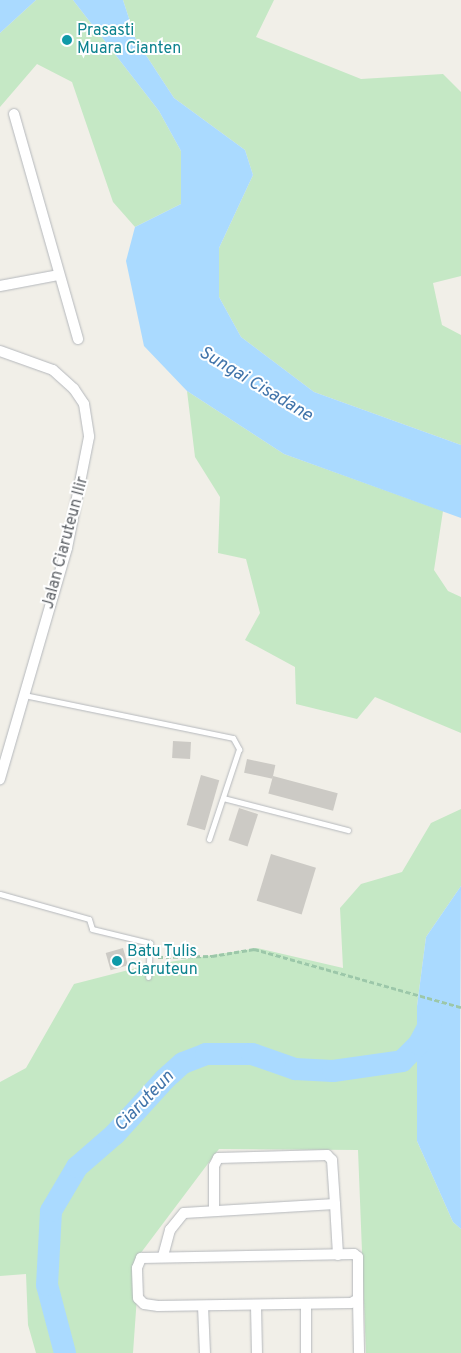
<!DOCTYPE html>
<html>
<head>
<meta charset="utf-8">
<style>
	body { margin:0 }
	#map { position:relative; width:461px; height:1353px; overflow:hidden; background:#f1efe8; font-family:Overpass,sans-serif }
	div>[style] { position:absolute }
	.green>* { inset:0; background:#c5e8c5 }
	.water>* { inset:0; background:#aadaff }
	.river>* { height:22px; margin:-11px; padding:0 11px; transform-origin:11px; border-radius:11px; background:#aadaff }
	.building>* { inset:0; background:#cccac5; transform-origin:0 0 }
	.path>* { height:2.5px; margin-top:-1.25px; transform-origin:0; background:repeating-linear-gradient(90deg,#9cc7a9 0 5px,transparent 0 7.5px) }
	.roads { filter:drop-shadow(0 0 1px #b5b8bc) drop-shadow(0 0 1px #b5b8bc) }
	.service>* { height:5px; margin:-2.5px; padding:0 2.5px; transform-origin:2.5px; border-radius:2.5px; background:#fff }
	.minor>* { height:10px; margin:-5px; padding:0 5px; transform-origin:5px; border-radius:5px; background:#fff }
	.dots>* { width:14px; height:14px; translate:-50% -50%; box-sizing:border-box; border:2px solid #fff; border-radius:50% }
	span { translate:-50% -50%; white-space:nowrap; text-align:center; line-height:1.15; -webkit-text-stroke:4px #fff; paint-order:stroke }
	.culture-label { font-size:16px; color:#0d838f }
	.left { translate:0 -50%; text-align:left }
	.street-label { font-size:16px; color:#5f6368 }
	.water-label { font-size:18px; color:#4174aa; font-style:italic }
</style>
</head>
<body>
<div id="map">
	<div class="green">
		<div style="clip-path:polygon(36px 0,73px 0,159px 111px,181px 151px,181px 204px,135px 227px,113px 202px,72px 82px,37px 64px,0 107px,0 33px)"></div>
		<div style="clip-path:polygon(123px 0,274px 0,256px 37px,361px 79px,443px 74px,461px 92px,461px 276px,433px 283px,442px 325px,461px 335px,461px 445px,314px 392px,241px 337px,219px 297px,219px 248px,253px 175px,245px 150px,174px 98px,136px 40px)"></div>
		<div style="clip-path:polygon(187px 391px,284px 454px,443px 511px,434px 570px,448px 591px,461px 597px,461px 733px,375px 697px,357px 719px,296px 704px,295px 667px,245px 640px,260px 613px,246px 559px,218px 553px,220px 497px,195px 457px)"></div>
		<div style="clip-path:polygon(461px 809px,461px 886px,426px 937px,417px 1006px,417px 1141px,453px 1222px,461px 1229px,461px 1353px,366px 1353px,358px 1150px,219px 1149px,140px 1254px,133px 1353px,36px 1353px,28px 1325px,26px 1274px,0 1276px,0 1082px,26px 1068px,74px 984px,144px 966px,257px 948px,343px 968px,340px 908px,361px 884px,402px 872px,431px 823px)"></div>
	</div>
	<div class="water">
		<div style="clip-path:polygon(0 0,36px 0,0 33px)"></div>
		<div style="clip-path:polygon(73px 0,123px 0,136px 40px,174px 98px,245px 150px,253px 175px,219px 248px,219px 297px,241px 337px,314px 392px,461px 445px,461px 518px,284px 454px,187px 391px,144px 346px,126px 261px,135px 227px,181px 204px,181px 151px,159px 111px)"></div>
		<div style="clip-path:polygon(461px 886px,460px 1056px,461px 1229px,453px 1222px,417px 1141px,417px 1006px,426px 937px)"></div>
	</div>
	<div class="river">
		<div style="left:65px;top:1353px;width:70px;rotate:-104.8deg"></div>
		<div style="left:47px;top:1285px;width:74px;rotate:-86.9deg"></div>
		<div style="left:51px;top:1211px;width:51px;rotate:-59.4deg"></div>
		<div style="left:77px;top:1167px;width:50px;rotate:-41deg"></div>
		<div style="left:115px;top:1134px;width:74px;rotate:-47.7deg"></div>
		<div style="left:165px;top:1079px;width:24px;rotate:-42deg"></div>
		<div style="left:183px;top:1063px;width:25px;rotate:-21deg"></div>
		<div style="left:206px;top:1054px;width:46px"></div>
		<div style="left:252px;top:1054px;width:46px;rotate:19.2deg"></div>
		<div style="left:295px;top:1069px;width:38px;rotate:3deg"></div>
		<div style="left:333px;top:1071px;width:70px;rotate:-8.2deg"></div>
		<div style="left:402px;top:1061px;width:24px;rotate:-45deg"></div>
		<div style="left:419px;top:1044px;width:27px;rotate:-62deg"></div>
	</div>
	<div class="building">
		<div style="left:173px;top:741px;width:18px;height:17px;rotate:3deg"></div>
		<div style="left:247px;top:759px;width:29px;height:14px;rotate:12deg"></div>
		<div style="left:201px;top:775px;width:19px;height:52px;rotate:16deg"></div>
		<div style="left:273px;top:776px;width:67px;height:18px;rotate:15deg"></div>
		<div style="left:239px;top:808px;width:20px;height:34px;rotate:18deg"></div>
		<div style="left:271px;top:854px;width:47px;height:49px;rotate:17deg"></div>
		<div style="left:123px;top:948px;width:18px;height:18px;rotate:74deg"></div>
	</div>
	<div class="path">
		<div style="left:158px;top:957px;width:54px;rotate:-1.1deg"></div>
		<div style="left:212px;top:956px;width:43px;rotate:-9.5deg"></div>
		<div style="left:254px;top:949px;width:215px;rotate:15.7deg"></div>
	</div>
	<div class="roads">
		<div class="service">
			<div style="left:24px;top:695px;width:213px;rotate:11.6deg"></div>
			<div style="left:233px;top:738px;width:13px;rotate:61deg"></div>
			<div style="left:239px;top:749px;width:95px;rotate:108.4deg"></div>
			<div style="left:223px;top:798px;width:129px;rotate:14.4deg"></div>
			<div style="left:0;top:894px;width:92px;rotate:15.7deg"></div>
			<div style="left:89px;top:919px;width:10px;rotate:73deg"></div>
			<div style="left:92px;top:929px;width:60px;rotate:13.6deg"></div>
			<div style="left:150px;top:943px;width:34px;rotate:93deg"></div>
		</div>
		<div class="minor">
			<div style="left:14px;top:114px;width:234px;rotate:74.1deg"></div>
			<div style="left:0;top:286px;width:59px;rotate:-10.7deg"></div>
			<div style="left:0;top:351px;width:56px;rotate:19.7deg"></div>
			<div style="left:53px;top:370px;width:28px;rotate:42deg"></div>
			<div style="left:74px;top:389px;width:18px;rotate:56deg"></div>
			<div style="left:84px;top:404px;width:33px;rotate:81deg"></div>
			<div style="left:89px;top:437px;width:113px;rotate:101.2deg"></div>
			<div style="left:67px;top:548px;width:241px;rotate:106.2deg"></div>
			<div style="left:214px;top:1209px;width:43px;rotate:-90deg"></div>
			<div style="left:214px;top:1166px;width:9px;rotate:-63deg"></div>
			<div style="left:218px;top:1158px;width:109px;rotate:-1.6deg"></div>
			<div style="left:327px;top:1155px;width:7px;rotate:45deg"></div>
			<div style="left:332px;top:1160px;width:44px;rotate:86.1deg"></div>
			<div style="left:354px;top:1254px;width:5px;rotate:37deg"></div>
			<div style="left:358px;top:1257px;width:42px;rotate:90deg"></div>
			<div style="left:358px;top:1299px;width:8px;rotate:150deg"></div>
			<div style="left:351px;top:1303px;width:193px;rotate:179.1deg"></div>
			<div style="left:158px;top:1306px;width:14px;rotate:-172deg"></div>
			<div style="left:144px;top:1304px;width:8px;rotate:-135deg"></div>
			<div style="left:138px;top:1298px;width:30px;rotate:-92deg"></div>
			<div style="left:137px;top:1268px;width:11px;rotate:-68deg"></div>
			<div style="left:141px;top:1258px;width:213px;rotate:-1.1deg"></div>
			<div style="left:163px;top:1256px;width:27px;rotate:-75deg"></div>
			<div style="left:170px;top:1230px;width:22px;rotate:-51deg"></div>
			<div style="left:184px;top:1213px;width:151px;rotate:-3.4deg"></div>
			<div style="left:335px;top:1204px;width:51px;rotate:86.6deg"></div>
			<div style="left:358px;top:1299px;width:54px;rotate:88.9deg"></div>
			<div style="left:203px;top:1306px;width:47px;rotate:87.6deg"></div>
			<div style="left:256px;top:1306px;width:47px;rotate:88.8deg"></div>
			<div style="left:306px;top:1353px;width:48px;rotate:-90deg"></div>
		</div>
	</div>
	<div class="dots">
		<div style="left:67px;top:40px;background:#0f9aa8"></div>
		<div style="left:117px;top:961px;background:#0f9aa8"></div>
	</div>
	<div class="culture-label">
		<span class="left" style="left:77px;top:40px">Prasasti<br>Muara Cianten</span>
		<span class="left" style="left:127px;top:961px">Batu Tulis<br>Ciaruteun</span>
	</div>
	<div class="street-label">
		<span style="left:66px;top:543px;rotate:-75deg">Jalan Ciaruteun Ilir</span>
	</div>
	<div class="water-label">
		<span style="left:255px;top:385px;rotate:31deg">Sungai Cisadane</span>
		<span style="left:145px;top:1102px;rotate:-46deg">Ciaruteun</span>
	</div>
</div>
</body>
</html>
